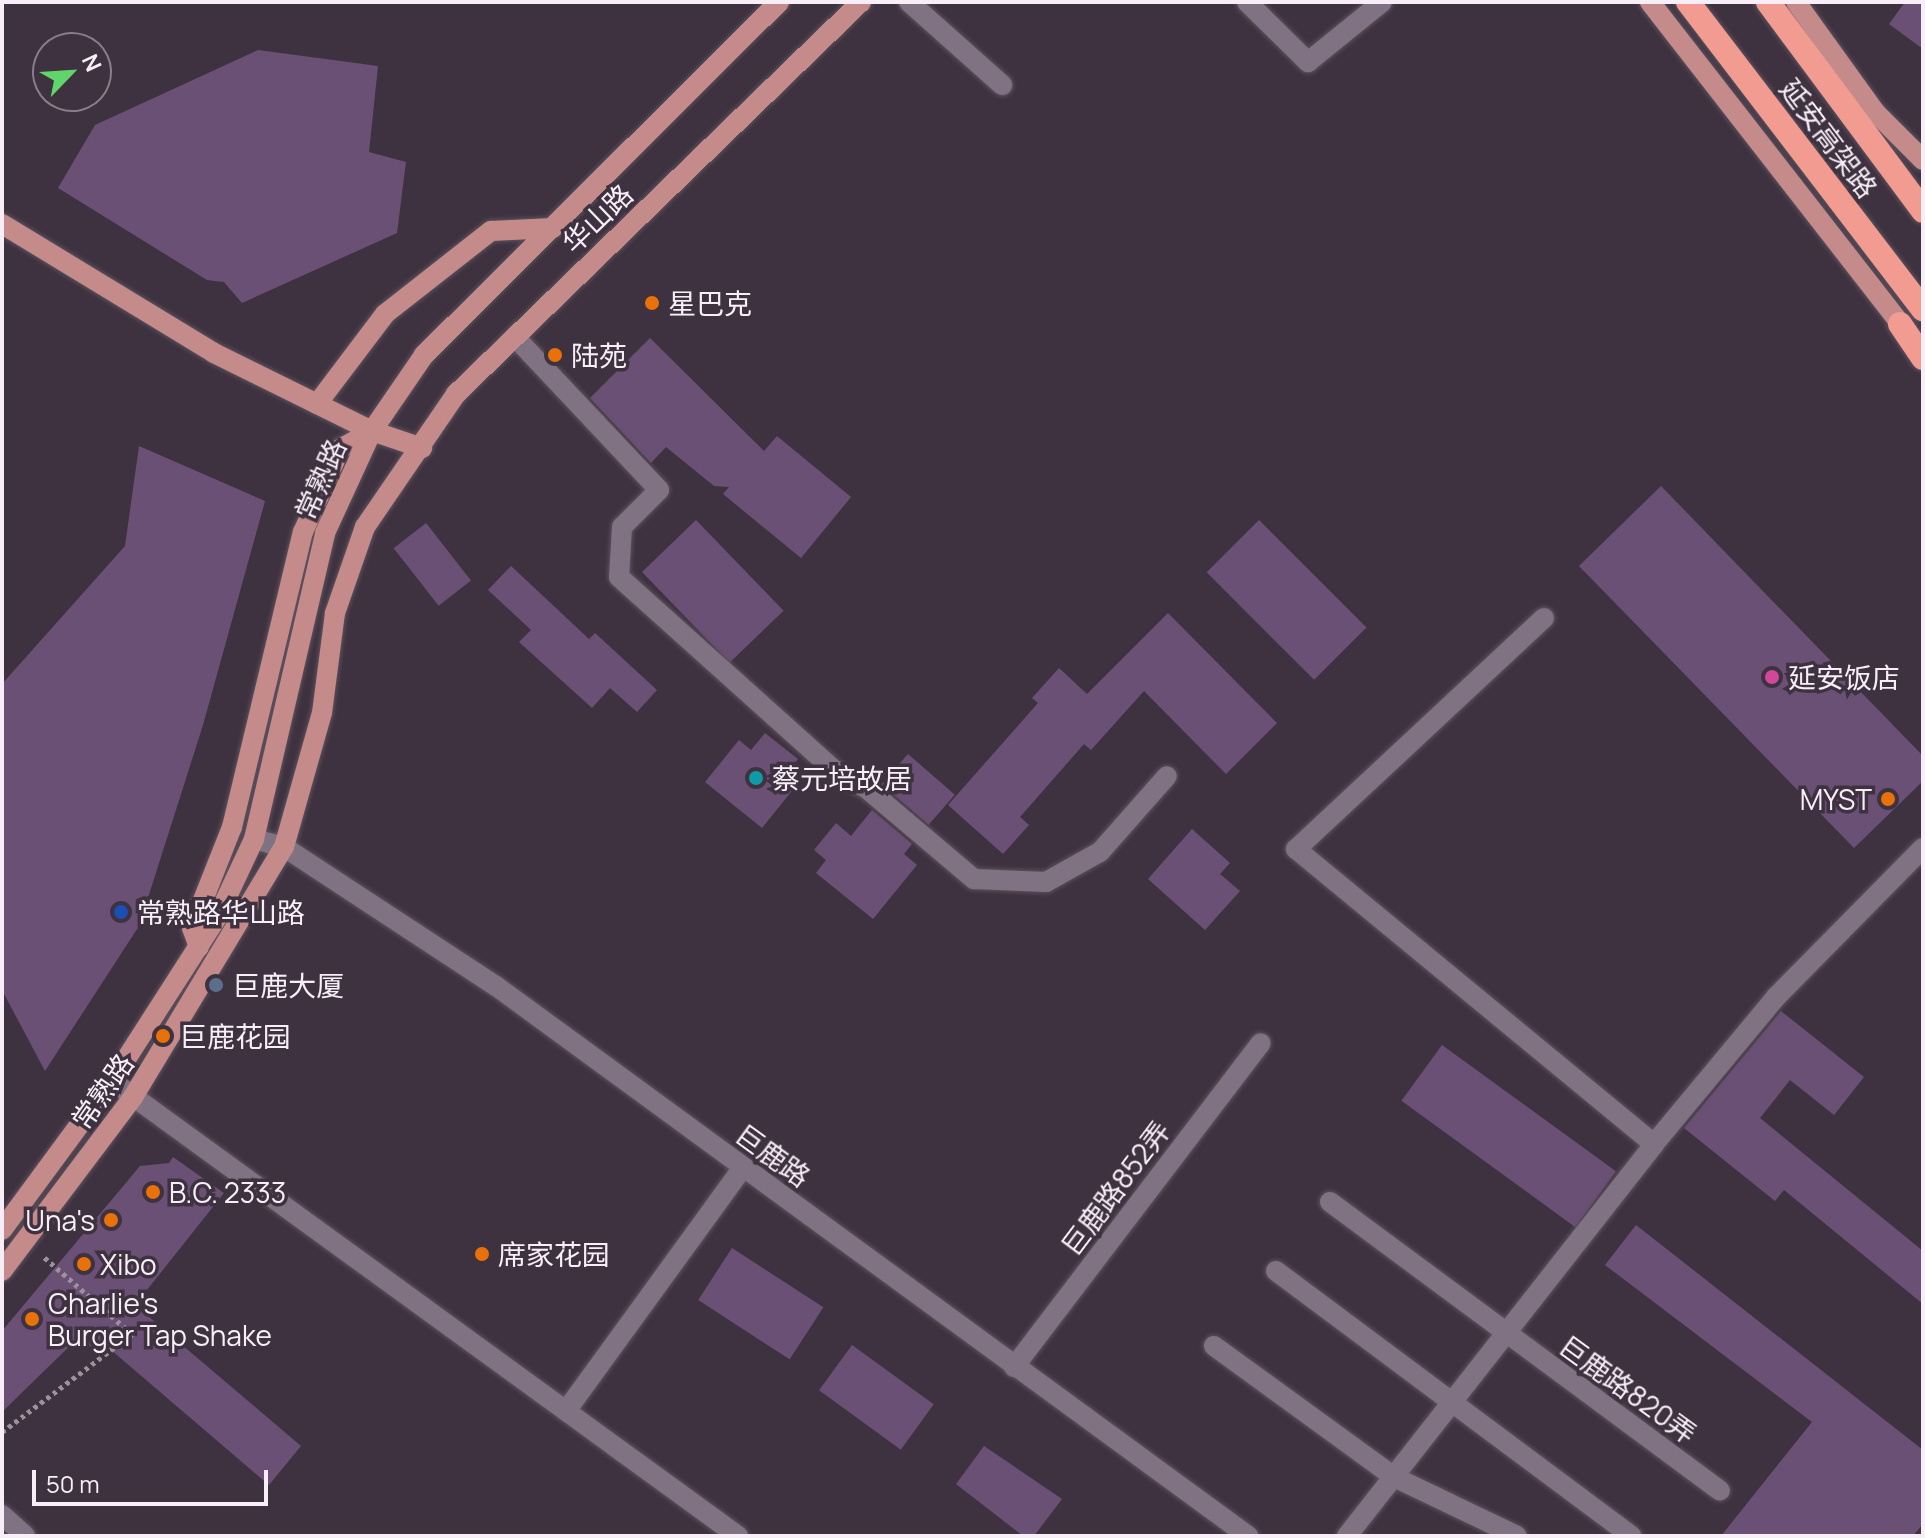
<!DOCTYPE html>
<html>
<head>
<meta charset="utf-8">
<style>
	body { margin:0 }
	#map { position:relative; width:1925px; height:1538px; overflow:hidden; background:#3f3240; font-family:Manrope,"Noto Sans SC",sans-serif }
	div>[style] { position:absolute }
	.building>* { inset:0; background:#6b5075; transform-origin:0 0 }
	.path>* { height:5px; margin-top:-2.5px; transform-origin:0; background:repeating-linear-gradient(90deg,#9b909c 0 4px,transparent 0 8px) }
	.roads { filter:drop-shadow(0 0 2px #5c515d) drop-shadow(0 0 2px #5c515d) }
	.minor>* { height:20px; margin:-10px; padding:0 10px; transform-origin:10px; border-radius:10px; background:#817283 }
	.major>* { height:20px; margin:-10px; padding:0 10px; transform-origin:10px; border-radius:10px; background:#c58b8b }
	.highway>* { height:24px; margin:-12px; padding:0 12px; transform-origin:12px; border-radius:12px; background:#f29c91 }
	.dots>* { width:22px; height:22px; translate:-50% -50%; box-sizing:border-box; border:4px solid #3f3240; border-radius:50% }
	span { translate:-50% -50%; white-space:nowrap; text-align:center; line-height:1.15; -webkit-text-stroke:7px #3f3240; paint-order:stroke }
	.street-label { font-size:28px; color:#f7eef8 }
	.poi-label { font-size:28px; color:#f7eef8 }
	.left { translate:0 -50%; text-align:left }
	.right { translate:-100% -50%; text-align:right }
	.frame { position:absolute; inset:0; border:4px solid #f7eef8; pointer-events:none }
	.north { position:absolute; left:32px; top:32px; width:80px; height:80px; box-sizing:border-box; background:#3f3240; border:2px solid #897d8a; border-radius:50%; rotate:65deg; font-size:22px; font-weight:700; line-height:32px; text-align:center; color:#f7eef8 }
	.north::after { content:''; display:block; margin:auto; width:28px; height:36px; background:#5fd56b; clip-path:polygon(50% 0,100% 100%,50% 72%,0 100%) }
	.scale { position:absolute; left:32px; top:1470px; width:236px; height:36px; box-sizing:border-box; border:4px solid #f7eef8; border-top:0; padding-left:10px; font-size:24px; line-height:28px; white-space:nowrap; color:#f7eef8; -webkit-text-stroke:6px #3f3240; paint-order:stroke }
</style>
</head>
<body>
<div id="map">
	<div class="building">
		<div style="clip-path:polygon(1905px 2px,1923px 2px,1923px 49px,1889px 24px)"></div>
		<div style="clip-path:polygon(258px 50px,378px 66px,369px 152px,406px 162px,397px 233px,242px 303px,224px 282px,207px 280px,58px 188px,95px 125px)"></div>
		<div style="clip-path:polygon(650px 338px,764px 451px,777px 436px,851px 497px,801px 558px,723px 494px,729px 487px,714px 486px,666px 447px,651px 463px,590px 398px)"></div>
		<div style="clip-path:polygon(139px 446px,265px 501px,203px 725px,139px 926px,45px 1071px,2px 990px,2px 684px,125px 546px)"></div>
		<div style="clip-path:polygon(1661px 486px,1923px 756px,1923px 781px,1854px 848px,1579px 566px)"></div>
		<div style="left:696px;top:520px;width:126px;height:75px;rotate:46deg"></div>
		<div style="left:1259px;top:520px;width:152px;height:74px;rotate:45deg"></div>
		<div style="left:426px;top:523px;width:73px;height:41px;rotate:52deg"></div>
		<div style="clip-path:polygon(511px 566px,589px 639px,595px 633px,657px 690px,637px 712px,610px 688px,592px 708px,519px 642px,531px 630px,488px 590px)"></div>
		<div style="clip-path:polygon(1168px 613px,1277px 723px,1226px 774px,1144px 691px,1091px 750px,1084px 744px,1020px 817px,1029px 825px,1003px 854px,948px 805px,1038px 703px,1032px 698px,1059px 668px,1087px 694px)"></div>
		<div style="clip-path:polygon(765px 733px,798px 759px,783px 777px,795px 787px,762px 828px,705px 782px,739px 740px,751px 750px)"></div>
		<div style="left:908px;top:754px;width:62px;height:40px;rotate:41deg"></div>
		<div style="clip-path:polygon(872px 810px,912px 844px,904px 854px,917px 865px,873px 919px,816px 873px,826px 860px,814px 850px,836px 823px,851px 836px)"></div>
		<div style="clip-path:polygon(1192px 829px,1230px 863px,1220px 874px,1240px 891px,1205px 930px,1148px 879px)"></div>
		<div style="clip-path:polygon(1781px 1011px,1864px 1077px,1834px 1115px,1790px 1080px,1760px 1118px,1923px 1251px,1923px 1304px,1784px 1190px,1775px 1201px,1684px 1128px)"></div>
		<div style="left:1442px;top:1045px;width:215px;height:69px;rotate:36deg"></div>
		<div style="clip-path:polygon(173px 1157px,224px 1193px,135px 1305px,301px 1446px,269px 1485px,104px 1344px,98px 1352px,79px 1337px,2px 1412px,2px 1331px,140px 1166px,169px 1163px)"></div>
		<div style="clip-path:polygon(1636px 1225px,1923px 1450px,1923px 1524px,1913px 1536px,1721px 1536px,1812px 1422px,1605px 1265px)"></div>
		<div style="left:732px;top:1248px;width:109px;height:62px;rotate:33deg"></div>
		<div style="left:852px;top:1345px;width:101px;height:56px;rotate:36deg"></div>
		<div style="clip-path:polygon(984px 1446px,1062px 1499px,1034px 1536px,1023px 1536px,956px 1484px)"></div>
	</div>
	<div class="path">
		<div style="left:2px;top:1432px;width:163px;rotate:-37deg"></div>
		<div style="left:132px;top:1334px;width:118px;rotate:-138.8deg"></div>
	</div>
	<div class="roads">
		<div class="minor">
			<div style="left:909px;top:2px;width:125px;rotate:41.7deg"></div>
			<div style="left:1247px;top:2px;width:86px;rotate:44.5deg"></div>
			<div style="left:1308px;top:62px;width:95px;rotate:-39deg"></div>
			<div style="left:515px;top:337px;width:210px;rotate:46.7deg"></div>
			<div style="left:659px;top:490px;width:52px;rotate:135deg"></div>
			<div style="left:622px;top:527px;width:50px;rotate:93.4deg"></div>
			<div style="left:619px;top:577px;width:302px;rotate:41.9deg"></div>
			<div style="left:844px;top:779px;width:22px;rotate:21deg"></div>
			<div style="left:865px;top:787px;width:143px;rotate:40.2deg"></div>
			<div style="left:974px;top:879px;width:72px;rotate:2.4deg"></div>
			<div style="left:1046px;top:882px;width:62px;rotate:-29.1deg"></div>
			<div style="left:1100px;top:852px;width:101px;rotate:-48.6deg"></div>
			<div style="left:1544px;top:618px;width:339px;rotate:137deg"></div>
			<div style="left:1296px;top:849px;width:464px;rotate:39.5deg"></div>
			<div style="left:1654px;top:1144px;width:191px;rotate:-50.3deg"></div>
			<div style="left:1776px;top:997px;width:209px;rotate:-45.4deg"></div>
			<div style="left:254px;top:839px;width:31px;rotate:15deg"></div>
			<div style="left:284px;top:847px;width:254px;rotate:33.3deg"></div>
			<div style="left:496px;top:986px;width:932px;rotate:36.18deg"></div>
			<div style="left:112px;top:1081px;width:774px;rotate:36.01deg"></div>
			<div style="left:1330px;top:1202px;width:485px;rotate:36.5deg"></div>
			<div style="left:1276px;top:1271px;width:443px;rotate:36.7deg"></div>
			<div style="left:1214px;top:1346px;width:223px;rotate:36deg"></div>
			<div style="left:1394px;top:1477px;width:136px;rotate:25.6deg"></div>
			<div style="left:1014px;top:1367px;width:407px;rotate:-52.7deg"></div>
			<div style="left:566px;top:1411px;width:301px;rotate:-54deg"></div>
			<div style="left:2px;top:1515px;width:31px;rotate:42deg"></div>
			<div style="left:1347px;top:1536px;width:498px;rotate:-51.9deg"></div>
		</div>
		<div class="major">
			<div style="left:1650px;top:2px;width:420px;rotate:52.1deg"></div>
			<div style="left:1796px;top:2px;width:135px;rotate:54.3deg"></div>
			<div style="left:1875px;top:112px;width:68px;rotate:45deg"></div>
			<div style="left:2px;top:224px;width:248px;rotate:31.3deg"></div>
			<div style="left:214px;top:353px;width:176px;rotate:26.3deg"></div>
			<div style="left:372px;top:431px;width:53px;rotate:18.8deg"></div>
			<div style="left:317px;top:404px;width:113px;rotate:-52.9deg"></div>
			<div style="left:385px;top:314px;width:135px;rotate:-38.1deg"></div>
			<div style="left:491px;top:231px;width:62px;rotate:-2.8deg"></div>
			<div style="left:199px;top:947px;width:20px;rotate:-110deg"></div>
			<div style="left:192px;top:928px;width:109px;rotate:-68.4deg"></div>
			<div style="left:232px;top:827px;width:303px;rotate:-76.5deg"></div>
			<div style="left:303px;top:532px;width:91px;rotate:-66deg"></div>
			<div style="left:340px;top:449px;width:37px;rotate:-29deg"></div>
			<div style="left:2px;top:1230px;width:185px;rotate:-53.6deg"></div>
			<div style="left:112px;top:1081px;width:196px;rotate:-57.3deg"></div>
			<div style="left:218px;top:916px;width:85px;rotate:-64.9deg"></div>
			<div style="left:254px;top:839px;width:314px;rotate:-76.9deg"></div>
			<div style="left:325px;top:533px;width:112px;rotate:-65.3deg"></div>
			<div style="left:372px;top:431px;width:92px;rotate:-55.6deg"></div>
			<div style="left:424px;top:355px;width:501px;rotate:-44.84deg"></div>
			<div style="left:2px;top:1271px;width:218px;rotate:-53deg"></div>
			<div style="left:133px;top:1097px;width:292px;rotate:-58.9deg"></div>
			<div style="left:284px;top:847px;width:139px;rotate:-74.2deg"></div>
			<div style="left:322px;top:713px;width:101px;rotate:-82.6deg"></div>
			<div style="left:335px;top:613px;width:91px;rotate:-70.8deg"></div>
			<div style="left:365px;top:527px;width:161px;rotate:-55.6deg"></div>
			<div style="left:456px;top:394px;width:564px;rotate:-44.07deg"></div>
		</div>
		<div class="highway">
			<div style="left:1688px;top:2px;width:387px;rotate:52.6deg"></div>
			<div style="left:1768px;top:2px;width:260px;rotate:53.4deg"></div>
			<div style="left:1900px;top:324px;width:41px;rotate:55.9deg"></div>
		</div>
	</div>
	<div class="dots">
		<div style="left:652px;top:303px;background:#e8710a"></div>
		<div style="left:555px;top:355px;background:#e8710a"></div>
		<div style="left:1772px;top:677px;background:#d1479c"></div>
		<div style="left:756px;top:778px;background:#0f9aa8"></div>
		<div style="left:1888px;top:799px;background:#e8710a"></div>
		<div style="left:121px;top:912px;background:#1a4fb4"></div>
		<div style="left:216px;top:985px;background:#5c6f8a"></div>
		<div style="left:163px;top:1036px;background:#e8710a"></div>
		<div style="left:153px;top:1192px;background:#e8710a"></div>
		<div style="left:111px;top:1220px;background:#e8710a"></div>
		<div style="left:482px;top:1254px;background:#e8710a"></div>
		<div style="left:84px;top:1264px;background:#e8710a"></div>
		<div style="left:32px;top:1319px;background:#e8710a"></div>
	</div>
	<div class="street-label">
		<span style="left:1829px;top:138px;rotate:53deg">延安高架路</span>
		<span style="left:597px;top:218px;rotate:-44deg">华山路</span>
		<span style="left:320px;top:479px;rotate:-66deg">常熟路</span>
		<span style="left:102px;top:1091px;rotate:-55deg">常熟路</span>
		<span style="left:773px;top:1155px;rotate:36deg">巨鹿路</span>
		<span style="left:1115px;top:1188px;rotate:-53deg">巨鹿路852弄</span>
		<span style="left:1628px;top:1389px;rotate:36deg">巨鹿路820弄</span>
	</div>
	<div class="poi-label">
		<span class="left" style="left:668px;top:303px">星巴克</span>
		<span class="left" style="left:571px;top:355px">陆苑</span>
		<span class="left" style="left:1788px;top:677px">延安饭店</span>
		<span class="left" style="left:772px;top:778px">蔡元培故居</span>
		<span class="right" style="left:1872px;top:799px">MYST</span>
		<span class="left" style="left:137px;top:912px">常熟路华山路</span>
		<span class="left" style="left:232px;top:985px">巨鹿大厦</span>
		<span class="left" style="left:179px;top:1036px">巨鹿花园</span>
		<span class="left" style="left:169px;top:1192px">B.C. 2333</span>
		<span class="right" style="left:95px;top:1220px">Una's</span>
		<span class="left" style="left:498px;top:1254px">席家花园</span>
		<span class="left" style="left:100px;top:1264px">Xibo</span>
		<span class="left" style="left:48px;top:1319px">Charlie's<br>Burger Tap Shake</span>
	</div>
	<div class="frame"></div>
	<div class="north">N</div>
	<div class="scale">50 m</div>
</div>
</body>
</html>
